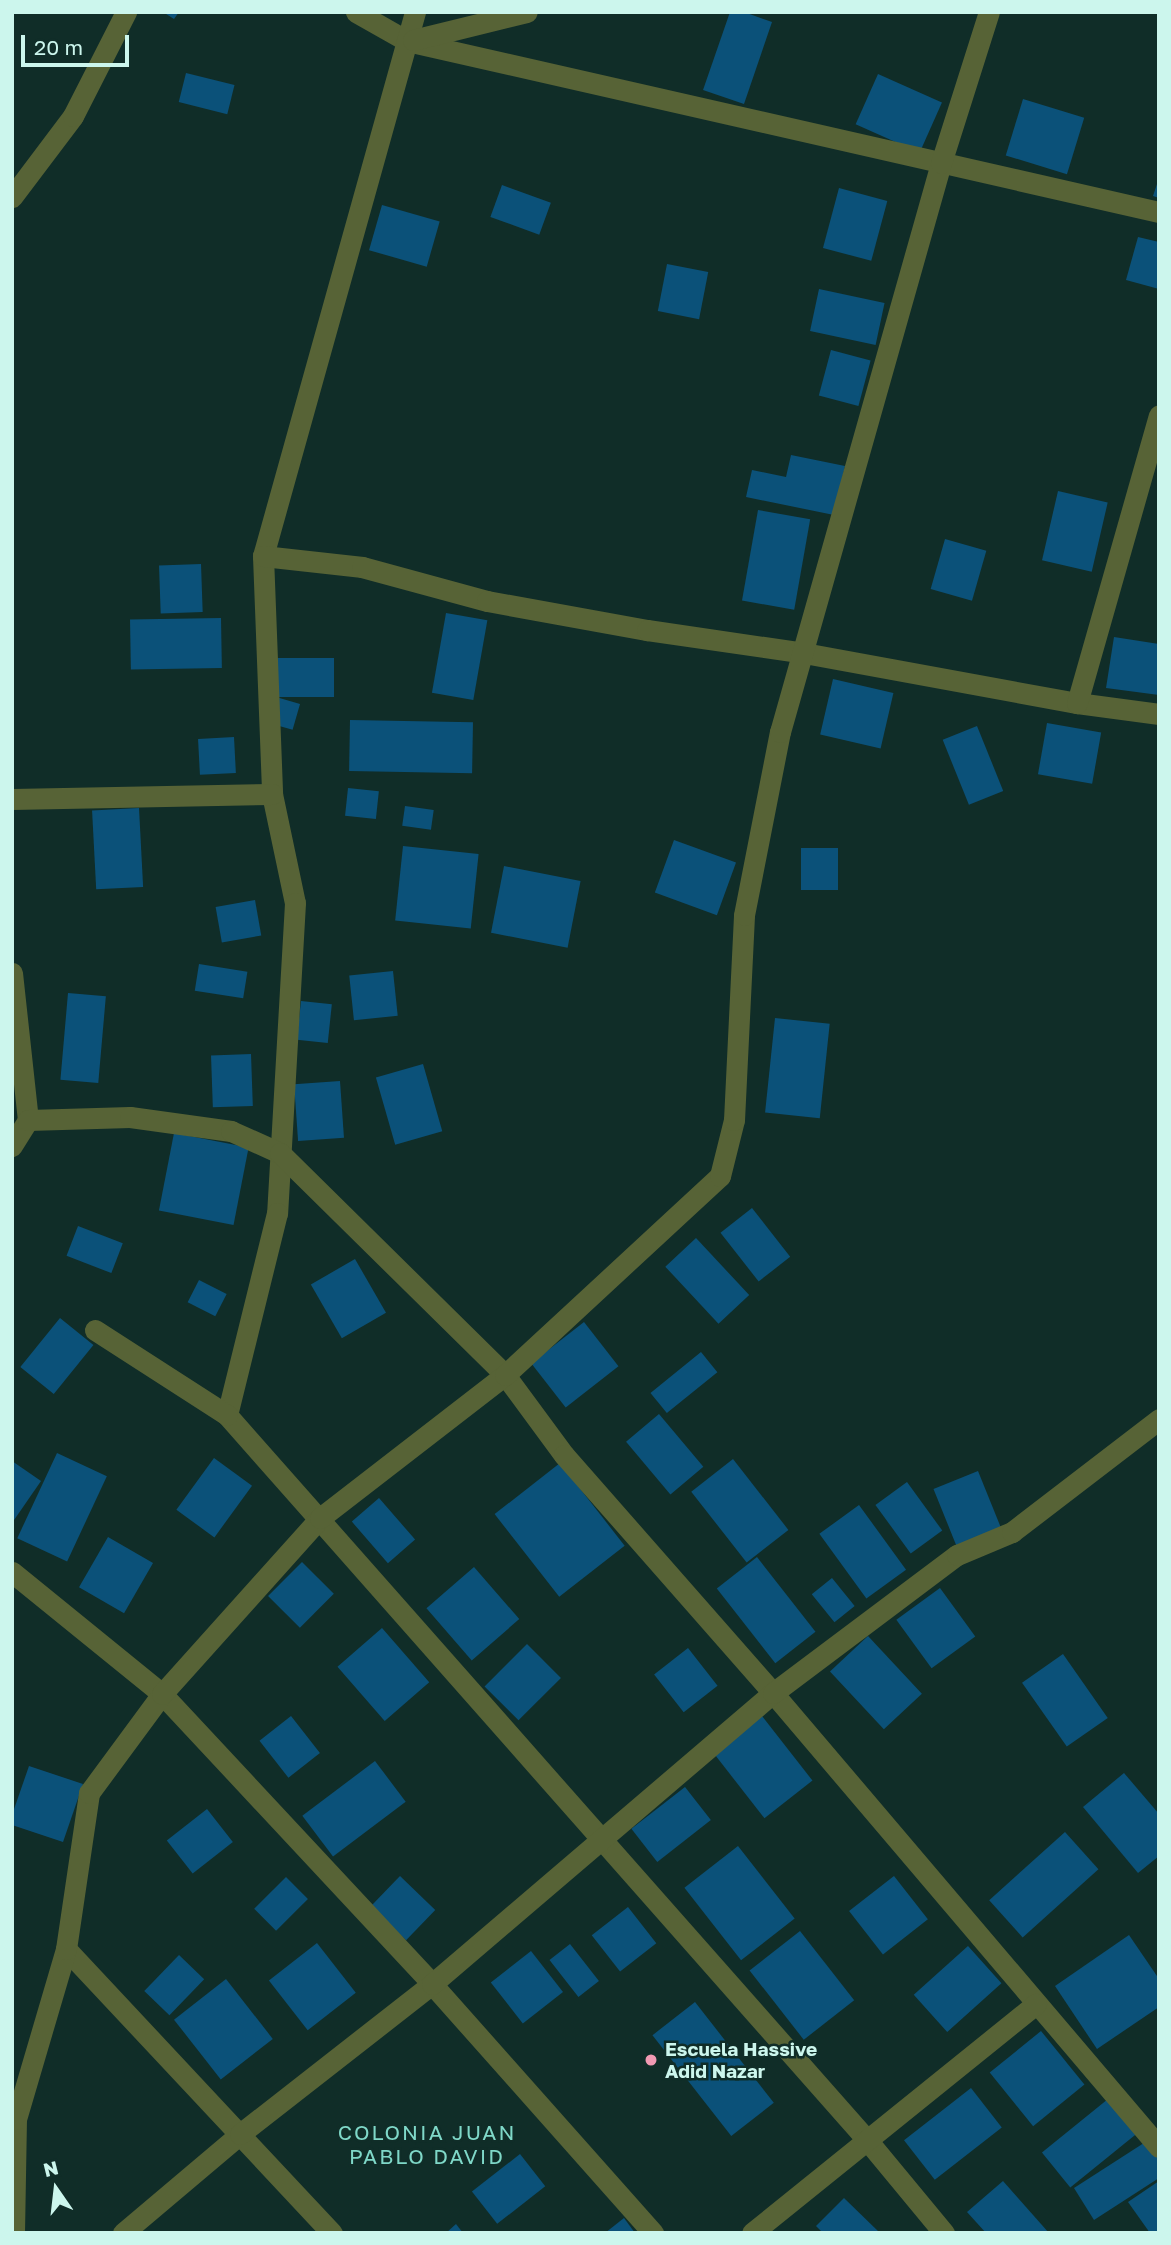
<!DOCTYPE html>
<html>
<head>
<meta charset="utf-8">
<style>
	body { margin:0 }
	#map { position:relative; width:1171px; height:2245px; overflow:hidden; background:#102d28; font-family:"Golos Text",sans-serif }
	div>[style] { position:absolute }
	.building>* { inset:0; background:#0b5179; transform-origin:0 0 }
	.street>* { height:21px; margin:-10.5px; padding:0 10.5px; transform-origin:10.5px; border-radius:10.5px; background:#576336 }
	.dots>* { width:19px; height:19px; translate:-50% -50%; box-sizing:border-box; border:4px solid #102d28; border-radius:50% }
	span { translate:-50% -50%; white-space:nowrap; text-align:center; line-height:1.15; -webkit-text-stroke:5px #102d28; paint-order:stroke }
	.poi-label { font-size:19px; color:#ccf6ed; font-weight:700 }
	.left { translate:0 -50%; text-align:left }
	.neighbourhood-label { font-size:21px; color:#7fd8c8; letter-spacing:2px }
	.frame { position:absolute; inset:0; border:14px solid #ccf6ed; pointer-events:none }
	.north { position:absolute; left:21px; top:2154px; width:70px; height:70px; -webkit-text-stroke:5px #102d28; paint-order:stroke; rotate:346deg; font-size:19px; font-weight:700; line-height:28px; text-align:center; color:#ccf6ed }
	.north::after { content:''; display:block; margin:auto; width:24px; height:32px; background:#ccf6ed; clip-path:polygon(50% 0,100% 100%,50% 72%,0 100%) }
	.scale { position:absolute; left:21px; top:35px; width:108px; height:32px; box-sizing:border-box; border:4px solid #ccf6ed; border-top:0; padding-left:9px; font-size:21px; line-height:24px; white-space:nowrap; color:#ccf6ed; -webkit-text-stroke:5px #102d28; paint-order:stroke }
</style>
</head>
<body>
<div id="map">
	<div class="building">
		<div style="clip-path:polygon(163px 12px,179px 12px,174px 19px)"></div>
		<div style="clip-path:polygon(730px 12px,744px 12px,772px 22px,744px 104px,703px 90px)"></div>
		<div style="left:186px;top:73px;width:50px;height:30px;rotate:14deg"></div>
		<div style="left:878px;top:74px;width:70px;height:55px;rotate:24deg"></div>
		<div style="left:1023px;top:99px;width:64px;height:59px;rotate:17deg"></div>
		<div style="clip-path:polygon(1159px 178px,1159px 198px,1153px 196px)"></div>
		<div style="left:502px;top:185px;width:52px;height:34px;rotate:20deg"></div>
		<div style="left:839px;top:188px;width:50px;height:62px;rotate:15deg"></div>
		<div style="left:382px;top:205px;width:60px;height:47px;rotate:16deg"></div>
		<div style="clip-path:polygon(1138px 237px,1159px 242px,1159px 289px,1126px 280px)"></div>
		<div style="left:667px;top:264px;width:42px;height:48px;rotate:11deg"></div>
		<div style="left:819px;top:289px;width:67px;height:43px;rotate:12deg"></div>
		<div style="left:831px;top:350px;width:41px;height:47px;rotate:15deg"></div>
		<div style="clip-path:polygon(791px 455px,845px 466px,834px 515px,746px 497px,752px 470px,786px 477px)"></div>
		<div style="left:1058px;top:491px;width:51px;height:71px;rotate:13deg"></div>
		<div style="left:758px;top:510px;width:53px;height:92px;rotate:10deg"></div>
		<div style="left:945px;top:539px;width:43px;height:52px;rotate:16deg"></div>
		<div style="left:201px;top:564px;width:48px;height:42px;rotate:88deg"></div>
		<div style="left:446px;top:613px;width:42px;height:81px;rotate:10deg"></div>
		<div style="left:221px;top:618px;width:50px;height:91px;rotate:89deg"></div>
		<div style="clip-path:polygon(1114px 637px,1159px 644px,1159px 695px,1106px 688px)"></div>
		<div style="left:334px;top:658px;width:39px;height:57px;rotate:90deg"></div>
		<div style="left:833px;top:679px;width:62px;height:57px;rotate:13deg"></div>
		<div style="left:276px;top:697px;width:25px;height:27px;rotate:16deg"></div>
		<div style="left:350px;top:720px;width:123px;height:51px;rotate:1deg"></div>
		<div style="left:1047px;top:723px;width:55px;height:52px;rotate:10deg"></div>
		<div style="left:977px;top:726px;width:70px;height:37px;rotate:68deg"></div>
		<div style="left:234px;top:737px;width:36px;height:36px;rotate:87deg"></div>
		<div style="left:348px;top:788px;width:31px;height:28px;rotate:6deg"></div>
		<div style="left:405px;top:806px;width:29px;height:20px;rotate:8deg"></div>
		<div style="left:139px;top:808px;width:79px;height:47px;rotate:87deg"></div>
		<div style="left:674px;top:840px;width:66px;height:56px;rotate:20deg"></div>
		<div style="left:403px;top:846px;width:76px;height:75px;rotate:6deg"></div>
		<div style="left:801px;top:848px;width:37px;height:42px"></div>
		<div style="left:504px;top:866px;width:78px;height:68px;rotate:11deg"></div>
		<div style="left:255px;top:900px;width:36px;height:40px;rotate:80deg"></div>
		<div style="left:199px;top:964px;width:49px;height:27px;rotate:9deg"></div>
		<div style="left:393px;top:971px;width:45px;height:44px;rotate:84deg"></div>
		<div style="left:68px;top:993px;width:38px;height:87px;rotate:5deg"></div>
		<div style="left:301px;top:1001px;width:31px;height:39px;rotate:6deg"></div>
		<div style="left:775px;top:1018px;width:55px;height:95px;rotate:6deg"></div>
		<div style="left:251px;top:1054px;width:52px;height:40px;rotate:88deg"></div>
		<div style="left:423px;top:1064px;width:70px;height:49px;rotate:74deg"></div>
		<div style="left:340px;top:1081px;width:57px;height:46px;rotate:86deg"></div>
		<div style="left:174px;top:1133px;width:76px;height:79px;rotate:11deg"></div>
		<div style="left:752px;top:1208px;width:62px;height:40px;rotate:52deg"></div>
		<div style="left:78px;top:1226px;width:48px;height:32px;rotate:21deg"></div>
		<div style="left:696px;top:1238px;width:78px;height:42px;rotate:47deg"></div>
		<div style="left:355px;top:1259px;width:62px;height:51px;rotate:60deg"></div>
		<div style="left:199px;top:1280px;width:31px;height:25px;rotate:27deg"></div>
		<div style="left:60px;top:1318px;width:43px;height:63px;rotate:39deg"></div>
		<div style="left:584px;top:1322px;width:56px;height:67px;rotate:52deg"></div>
		<div style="left:701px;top:1352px;width:26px;height:65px;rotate:51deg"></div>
		<div style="left:659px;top:1414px;width:69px;height:43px;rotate:50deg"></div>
		<div style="left:57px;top:1453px;width:55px;height:94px;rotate:25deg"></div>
		<div style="left:214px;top:1458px;width:47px;height:64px;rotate:36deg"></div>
		<div style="left:733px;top:1459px;width:90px;height:53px;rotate:52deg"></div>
		<div style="clip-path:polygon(12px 1461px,41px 1481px,12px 1523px)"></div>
		<div style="left:560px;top:1463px;width:105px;height:83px;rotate:52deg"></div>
		<div style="left:978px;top:1471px;width:63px;height:48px;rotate:68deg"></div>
		<div style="left:907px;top:1482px;width:60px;height:39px;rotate:54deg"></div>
		<div style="left:379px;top:1498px;width:55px;height:36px;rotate:49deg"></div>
		<div style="left:859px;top:1505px;width:80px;height:49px;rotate:54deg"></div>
		<div style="left:108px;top:1537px;width:52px;height:58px;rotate:30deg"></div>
		<div style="left:757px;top:1557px;width:95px;height:51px;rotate:52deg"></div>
		<div style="left:302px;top:1562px;width:45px;height:48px;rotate:45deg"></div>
		<div style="left:474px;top:1567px;width:69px;height:63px;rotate:49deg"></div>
		<div style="left:832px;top:1578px;width:36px;height:26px;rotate:51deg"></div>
		<div style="left:940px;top:1588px;width:60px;height:54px;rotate:54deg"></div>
		<div style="left:382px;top:1628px;width:72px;height:59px;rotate:49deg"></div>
		<div style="left:868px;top:1636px;width:79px;height:52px;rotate:47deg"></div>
		<div style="left:527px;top:1644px;width:48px;height:60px;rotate:45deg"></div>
		<div style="left:688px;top:1648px;width:48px;height:43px;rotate:52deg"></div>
		<div style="left:1063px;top:1654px;width:78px;height:50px;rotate:55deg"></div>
		<div style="left:291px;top:1716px;width:47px;height:40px;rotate:52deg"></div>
		<div style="left:762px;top:1716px;width:82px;height:61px;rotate:52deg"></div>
		<div style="left:375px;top:1761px;width:51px;height:91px;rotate:53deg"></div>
		<div style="clip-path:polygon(29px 1766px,83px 1784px,63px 1842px,12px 1825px,12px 1815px)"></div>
		<div style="clip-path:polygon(1124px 1773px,1159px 1814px,1159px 1856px,1138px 1873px,1083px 1807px)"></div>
		<div style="left:685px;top:1787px;width:42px;height:68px;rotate:52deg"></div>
		<div style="left:207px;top:1809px;width:42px;height:51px;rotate:52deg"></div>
		<div style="left:1065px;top:1832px;width:50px;height:102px;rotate:48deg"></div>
		<div style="left:738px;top:1846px;width:92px;height:68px;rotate:52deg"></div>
		<div style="left:400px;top:1876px;width:49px;height:42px;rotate:44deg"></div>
		<div style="left:894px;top:1876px;width:55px;height:57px;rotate:52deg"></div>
		<div style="left:286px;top:1877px;width:31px;height:45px;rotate:45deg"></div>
		<div style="left:628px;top:1907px;width:46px;height:46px;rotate:52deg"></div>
		<div style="left:800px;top:1931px;width:88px;height:64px;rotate:52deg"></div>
		<div style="clip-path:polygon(1129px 1935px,1159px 1979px,1159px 2007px,1097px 2049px,1055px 1986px)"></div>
		<div style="left:317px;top:1943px;width:63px;height:61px;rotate:52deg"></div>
		<div style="left:570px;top:1944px;width:47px;height:26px;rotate:52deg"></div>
		<div style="left:968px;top:1946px;width:50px;height:73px;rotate:48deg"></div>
		<div style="left:531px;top:1951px;width:52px;height:51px;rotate:52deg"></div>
		<div style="left:179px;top:1955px;width:35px;height:50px;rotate:44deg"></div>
		<div style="left:226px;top:1979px;width:76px;height:66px;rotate:52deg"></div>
		<div style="left:695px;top:2002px;width:128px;height:54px;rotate:52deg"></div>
		<div style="left:1041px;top:2031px;width:69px;height:66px;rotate:51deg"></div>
		<div style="left:971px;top:2088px;width:50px;height:85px;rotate:52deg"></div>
		<div style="left:1108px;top:2099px;width:45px;height:85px;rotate:51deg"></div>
		<div style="clip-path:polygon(1147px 2141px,1159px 2158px,1159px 2178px,1094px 2220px,1074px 2188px)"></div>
		<div style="left:520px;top:2154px;width:41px;height:61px;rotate:52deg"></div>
		<div style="clip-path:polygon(1003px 2181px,1049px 2233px,986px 2233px,967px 2212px)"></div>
		<div style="clip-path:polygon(1159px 2181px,1159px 2233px,1150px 2233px,1128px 2202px)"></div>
		<div style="clip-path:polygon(844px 2198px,880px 2233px,823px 2233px,816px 2226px)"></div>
		<div style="clip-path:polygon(624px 2218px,635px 2233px,605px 2233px)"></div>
		<div style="clip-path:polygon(456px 2224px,463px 2233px,446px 2233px)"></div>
	</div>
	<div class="street">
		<div style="left:356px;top:12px;width:59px;rotate:29.6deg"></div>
		<div style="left:407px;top:41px;width:771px;rotate:12.81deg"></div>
		<div style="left:415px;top:12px;width:565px;rotate:105.61deg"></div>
		<div style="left:263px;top:556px;width:238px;rotate:87.8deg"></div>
		<div style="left:272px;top:794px;width:111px;rotate:78.1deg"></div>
		<div style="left:295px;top:903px;width:311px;rotate:93.3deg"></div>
		<div style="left:277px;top:1213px;width:208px;rotate:103.9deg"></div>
		<div style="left:227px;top:1415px;width:967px;rotate:48.56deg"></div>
		<div style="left:867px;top:2140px;width:121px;rotate:50.4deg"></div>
		<div style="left:413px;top:40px;width:117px;rotate:-13.8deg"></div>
		<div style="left:12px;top:197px;width:101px;rotate:-53deg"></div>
		<div style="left:73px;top:116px;width:117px;rotate:-63deg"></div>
		<div style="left:263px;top:556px;width:100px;rotate:6.3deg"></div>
		<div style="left:362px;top:567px;width:130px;rotate:15.2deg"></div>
		<div style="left:487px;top:601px;width:163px;rotate:10.3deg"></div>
		<div style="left:647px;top:630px;width:159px;rotate:8.3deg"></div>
		<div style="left:804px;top:653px;width:278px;rotate:10.4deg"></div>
		<div style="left:1077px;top:703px;width:83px;rotate:7.6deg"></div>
		<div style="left:1077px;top:703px;width:299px;rotate:-74.1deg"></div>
		<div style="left:12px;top:799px;width:260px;rotate:-1.1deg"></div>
		<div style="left:12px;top:973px;width:148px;rotate:83.8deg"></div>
		<div style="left:28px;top:1120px;width:31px;rotate:122deg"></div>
		<div style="left:28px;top:1120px;width:102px;rotate:-1.7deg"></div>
		<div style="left:130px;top:1117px;width:102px;rotate:7.9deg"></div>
		<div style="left:231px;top:1131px;width:54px;rotate:24.2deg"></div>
		<div style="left:280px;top:1153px;width:316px;rotate:44.6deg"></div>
		<div style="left:505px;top:1375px;width:99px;rotate:53.6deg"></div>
		<div style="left:564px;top:1455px;width:317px;rotate:48.7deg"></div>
		<div style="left:773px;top:1693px;width:596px;rotate:49.63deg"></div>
		<div style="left:95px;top:1330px;width:157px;rotate:32.8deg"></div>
		<div style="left:12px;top:1572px;width:193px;rotate:39.1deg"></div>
		<div style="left:162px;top:1694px;width:396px;rotate:47deg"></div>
		<div style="left:432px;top:1984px;width:333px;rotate:48.4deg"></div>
		<div style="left:66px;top:1949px;width:389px;rotate:46.9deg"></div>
		<div style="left:14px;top:2233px;width:114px;rotate:-89deg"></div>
		<div style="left:16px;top:2119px;width:177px;rotate:-73.6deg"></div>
		<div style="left:66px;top:1949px;width:158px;rotate:-81.6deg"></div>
		<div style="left:89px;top:1793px;width:123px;rotate:-53.6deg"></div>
		<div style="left:162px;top:1694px;width:237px;rotate:-48.1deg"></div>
		<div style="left:320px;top:1518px;width:234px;rotate:-37.7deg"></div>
		<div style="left:505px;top:1375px;width:293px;rotate:-42.8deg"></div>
		<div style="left:720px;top:1176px;width:58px;rotate:-76deg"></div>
		<div style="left:734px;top:1120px;width:205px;rotate:-87.2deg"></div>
		<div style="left:744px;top:915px;width:187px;rotate:-78.9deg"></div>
		<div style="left:780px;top:732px;width:591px;rotate:-74.2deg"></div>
		<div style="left:941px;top:163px;width:158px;rotate:-72.4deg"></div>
		<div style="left:123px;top:2233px;width:153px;rotate:-40.2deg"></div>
		<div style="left:240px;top:2134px;width:244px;rotate:-38deg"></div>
		<div style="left:432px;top:1984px;width:448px;rotate:-40.5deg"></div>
		<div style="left:773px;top:1693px;width:230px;rotate:-36.9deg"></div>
		<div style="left:957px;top:1555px;width:60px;rotate:-22.7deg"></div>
		<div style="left:1012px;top:1532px;width:185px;rotate:-37.5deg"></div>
		<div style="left:752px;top:2233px;width:365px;rotate:-38.9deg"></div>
	</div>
	<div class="dots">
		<div style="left:651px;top:2060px;background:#f19ab3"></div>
	</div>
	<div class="poi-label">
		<span class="left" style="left:665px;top:2060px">Escuela Hassive<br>Adid Nazar</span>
	</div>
	<div class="neighbourhood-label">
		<span style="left:427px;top:2144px">COLONIA JUAN<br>PABLO DAVID</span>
	</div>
	<div class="frame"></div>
	<div class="north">N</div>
	<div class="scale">20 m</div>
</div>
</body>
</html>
